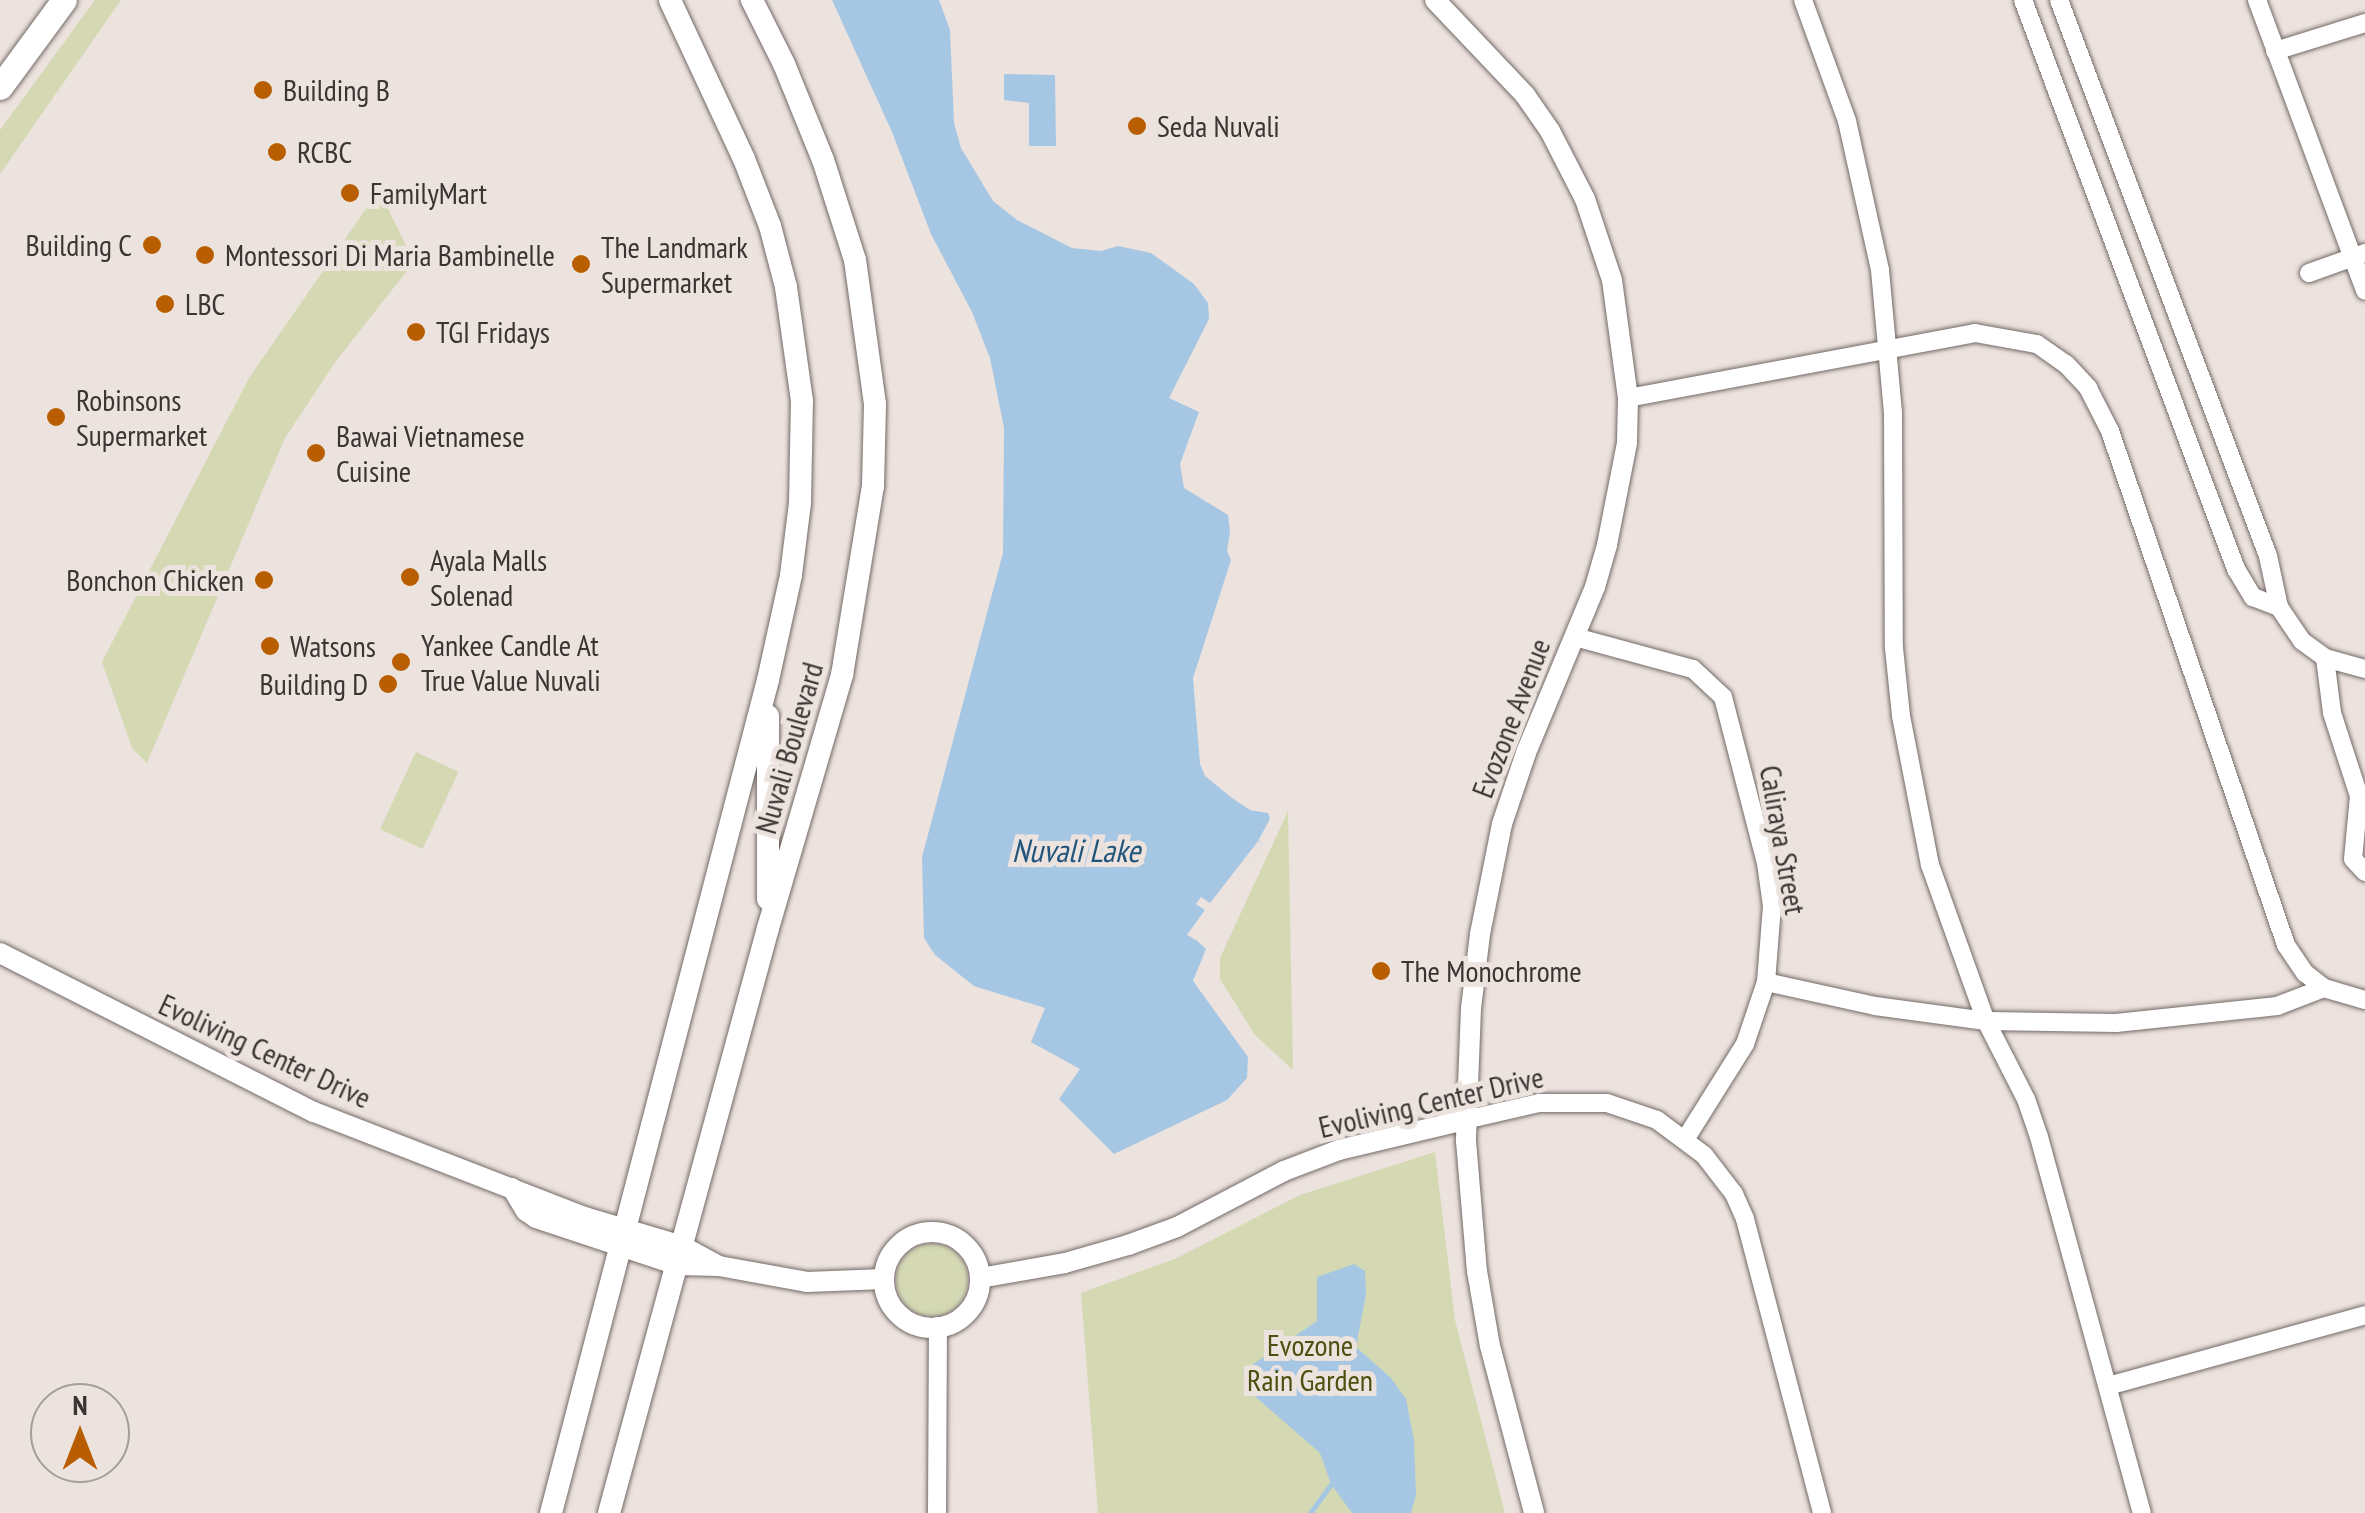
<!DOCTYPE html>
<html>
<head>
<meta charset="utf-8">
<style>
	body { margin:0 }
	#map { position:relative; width:2365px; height:1513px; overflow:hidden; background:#ece2de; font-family:"PT Sans Narrow",sans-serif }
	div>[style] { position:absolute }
	.green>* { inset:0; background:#d4d9b4; transform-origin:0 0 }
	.round { border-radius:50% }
	.water>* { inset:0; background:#a6c7e4 }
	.pier>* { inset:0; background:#ece2de }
	.stream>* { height:5px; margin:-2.5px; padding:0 2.5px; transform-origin:2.5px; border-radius:2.5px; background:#a6c7e4 }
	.roads { filter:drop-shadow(0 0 2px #736a66) drop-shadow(0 0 2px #736a66) }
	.minor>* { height:18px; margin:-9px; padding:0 9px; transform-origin:9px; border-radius:9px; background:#fff }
	.tertiary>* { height:20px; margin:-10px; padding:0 10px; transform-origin:10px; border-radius:10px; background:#fff }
	.tertiary>.ring { margin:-10px; padding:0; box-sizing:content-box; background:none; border:20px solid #fff; border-radius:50% }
	.secondary>* { height:22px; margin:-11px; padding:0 11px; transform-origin:11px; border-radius:11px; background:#fff }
	.primary>* { height:25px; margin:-12.5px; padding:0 12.5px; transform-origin:12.5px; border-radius:12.5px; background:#fff }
	.dots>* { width:28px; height:28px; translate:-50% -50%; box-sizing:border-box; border:5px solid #ece2de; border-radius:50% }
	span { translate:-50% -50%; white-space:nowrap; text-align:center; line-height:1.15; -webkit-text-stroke:10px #ece2de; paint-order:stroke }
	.poi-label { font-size:30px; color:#393533 }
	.left { translate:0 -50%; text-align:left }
	.right { translate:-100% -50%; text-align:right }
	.street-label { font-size:30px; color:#393533 }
	.park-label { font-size:30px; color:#4c500f }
	.water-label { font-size:32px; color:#22557c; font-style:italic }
	.north { position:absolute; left:30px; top:1383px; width:100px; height:100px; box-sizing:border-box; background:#ece2de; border:2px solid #a49d9a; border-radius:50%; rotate:0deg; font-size:28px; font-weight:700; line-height:40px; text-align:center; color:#393533 }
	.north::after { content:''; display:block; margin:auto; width:35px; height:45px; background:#b85e00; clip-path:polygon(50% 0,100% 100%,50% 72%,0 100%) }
</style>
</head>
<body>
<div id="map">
	<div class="green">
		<div style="clip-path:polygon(95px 0,121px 0,0 174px,0 130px)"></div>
		<div style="clip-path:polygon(379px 190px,414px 262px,336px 361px,285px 438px,147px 763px,132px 748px,102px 662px,249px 378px)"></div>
		<div style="left:416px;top:752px;width:47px;height:85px;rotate:25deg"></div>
		<div style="clip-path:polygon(1288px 811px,1293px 1070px,1255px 1035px,1220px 979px,1220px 958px)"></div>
		<div style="clip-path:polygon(1435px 1152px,1455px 1320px,1505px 1513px,1098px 1513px,1081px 1293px,1177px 1258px,1300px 1195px)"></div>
		<div class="round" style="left:896px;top:1244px;width:72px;height:72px"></div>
	</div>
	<div class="water">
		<div style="clip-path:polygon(832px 0,939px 0,950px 30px,954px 123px,961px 148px,993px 201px,1017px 220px,1072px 248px,1101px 251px,1118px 246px,1151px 253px,1194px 284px,1208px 303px,1209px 319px,1169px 398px,1199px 412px,1180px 464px,1184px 488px,1228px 515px,1230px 532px,1227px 551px,1231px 560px,1193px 678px,1200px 764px,1205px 776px,1232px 798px,1250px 810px,1268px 813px,1270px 819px,1259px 839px,1262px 846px,1195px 939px,1206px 949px,1193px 981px,1248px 1057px,1247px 1078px,1227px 1100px,1114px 1154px,1059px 1099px,1080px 1069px,1031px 1042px,1045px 1008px,974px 986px,935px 955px,924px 938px,922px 857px,1003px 553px,1004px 428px,990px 358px,972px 312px,931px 234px,892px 132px)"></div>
		<div style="clip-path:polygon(1004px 74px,1055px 75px,1056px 146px,1029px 146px,1029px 103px,1004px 100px)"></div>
		<div style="clip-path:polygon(1354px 1264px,1365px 1271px,1366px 1294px,1356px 1347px,1391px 1378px,1406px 1399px,1414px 1440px,1416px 1495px,1411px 1513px,1352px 1513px,1331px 1484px,1320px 1453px,1251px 1393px,1243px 1371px,1317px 1321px,1317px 1277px)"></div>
	</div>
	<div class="pier">
		<div style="clip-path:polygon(1259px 840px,1262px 846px,1257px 853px,1195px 940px,1191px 937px,1187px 935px,1205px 910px,1196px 904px,1201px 897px,1210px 903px)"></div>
	</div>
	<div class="stream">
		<div style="left:1310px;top:1513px;width:36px;rotate:-54deg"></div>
	</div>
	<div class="roads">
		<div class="minor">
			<div style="left:1803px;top:0;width:129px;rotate:70deg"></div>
			<div style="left:1847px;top:121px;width:153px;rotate:77.5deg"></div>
			<div style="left:1880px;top:270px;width:143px;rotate:84.8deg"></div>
			<div style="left:1893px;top:412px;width:236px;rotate:89.8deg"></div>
			<div style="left:1894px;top:648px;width:68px;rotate:84.1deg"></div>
			<div style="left:1901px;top:716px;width:152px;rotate:79deg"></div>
			<div style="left:1930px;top:865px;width:166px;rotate:70.3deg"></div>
			<div style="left:1986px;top:1021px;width:88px;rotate:62.9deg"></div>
			<div style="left:2026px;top:1099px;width:40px;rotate:71.1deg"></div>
			<div style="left:2039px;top:1137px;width:390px;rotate:74.7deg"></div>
			<div style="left:2023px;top:0;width:608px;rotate:69.48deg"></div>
			<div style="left:2236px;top:569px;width:33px;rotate:59deg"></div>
			<div style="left:2253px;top:597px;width:28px;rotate:21deg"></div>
			<div style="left:2059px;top:0;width:594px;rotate:69.4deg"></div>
			<div style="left:2268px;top:556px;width:52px;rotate:77.8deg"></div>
			<div style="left:2279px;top:607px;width:41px;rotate:55.9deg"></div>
			<div style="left:2302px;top:641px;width:29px;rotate:36deg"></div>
			<div style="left:2325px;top:658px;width:41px;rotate:15.4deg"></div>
			<div style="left:2257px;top:0;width:310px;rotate:69.6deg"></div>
			<div style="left:2275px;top:51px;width:94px;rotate:-17.3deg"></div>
			<div style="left:2309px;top:273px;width:59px;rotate:-19.7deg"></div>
			<div style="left:1628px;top:398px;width:353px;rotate:-10.6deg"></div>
			<div style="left:1975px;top:333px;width:63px;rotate:10.1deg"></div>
			<div style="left:2037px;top:344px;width:35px;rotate:35deg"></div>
			<div style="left:2066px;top:364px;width:33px;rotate:47deg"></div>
			<div style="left:2088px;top:388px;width:48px;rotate:62.9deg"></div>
			<div style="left:2110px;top:431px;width:543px;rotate:71.1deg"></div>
			<div style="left:2286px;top:945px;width:34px;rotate:56deg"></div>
			<div style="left:2305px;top:973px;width:24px;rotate:38deg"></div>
			<div style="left:2324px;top:988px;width:43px;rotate:16.3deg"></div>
			<div style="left:1575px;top:637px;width:122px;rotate:15.2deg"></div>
			<div style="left:1693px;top:669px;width:41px;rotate:43deg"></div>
			<div style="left:1723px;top:697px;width:171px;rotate:75.5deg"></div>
			<div style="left:1766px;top:863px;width:43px;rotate:82.1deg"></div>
			<div style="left:1772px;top:906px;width:76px;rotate:94.5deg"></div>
			<div style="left:1766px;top:982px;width:65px;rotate:108.7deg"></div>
			<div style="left:1745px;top:1044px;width:111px;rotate:122.1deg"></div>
			<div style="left:2325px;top:658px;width:55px;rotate:82.7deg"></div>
			<div style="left:2332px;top:713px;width:87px;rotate:72deg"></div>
			<div style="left:2359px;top:796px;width:7px;rotate:34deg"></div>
			<div style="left:2359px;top:796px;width:63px;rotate:95.4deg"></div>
			<div style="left:2353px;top:859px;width:18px;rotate:47deg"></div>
			<div style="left:1766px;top:982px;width:112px;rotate:12.4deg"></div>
			<div style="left:1875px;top:1006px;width:112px;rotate:7.7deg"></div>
			<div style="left:1986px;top:1021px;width:130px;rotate:0.9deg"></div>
			<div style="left:2116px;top:1023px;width:162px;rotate:-6deg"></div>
			<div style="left:2277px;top:1006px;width:50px;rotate:-21deg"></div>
			<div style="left:1465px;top:1120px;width:76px;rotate:-12.9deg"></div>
			<div style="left:1539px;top:1103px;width:68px"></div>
			<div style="left:1607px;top:1103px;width:53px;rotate:18.8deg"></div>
			<div style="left:1657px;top:1120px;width:59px;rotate:36.7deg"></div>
			<div style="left:1704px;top:1155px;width:49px;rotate:52.4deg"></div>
			<div style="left:1734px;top:1194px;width:27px;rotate:66deg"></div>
			<div style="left:1745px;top:1219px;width:304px;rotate:75.3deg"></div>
			<div style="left:2108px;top:1386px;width:267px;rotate:-15.4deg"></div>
			<div style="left:937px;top:1513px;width:187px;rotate:-89.7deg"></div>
		</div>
		<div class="tertiary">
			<div style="left:1435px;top:0;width:131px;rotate:46.5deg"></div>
			<div style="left:1525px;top:95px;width:44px;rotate:55.2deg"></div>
			<div style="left:1550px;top:131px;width:76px;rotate:62.8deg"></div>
			<div style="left:1585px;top:199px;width:85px;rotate:71.6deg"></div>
			<div style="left:1612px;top:280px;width:119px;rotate:82.3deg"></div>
			<div style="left:1628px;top:398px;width:45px;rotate:91.3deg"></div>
			<div style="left:1627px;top:443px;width:104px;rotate:101.1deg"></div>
			<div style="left:1607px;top:545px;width:44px;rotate:105.9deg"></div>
			<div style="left:1595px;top:587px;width:180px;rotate:112.6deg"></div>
			<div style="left:1526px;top:753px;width:75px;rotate:108.7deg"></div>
			<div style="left:1502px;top:824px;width:112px;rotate:101.3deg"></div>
			<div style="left:1480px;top:934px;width:75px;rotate:96.9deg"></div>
			<div style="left:1471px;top:1008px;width:133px;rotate:92.2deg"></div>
			<div style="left:1466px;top:1141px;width:130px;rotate:85.2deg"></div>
			<div style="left:1477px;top:1271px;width:76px;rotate:80.2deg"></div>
			<div style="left:1490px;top:1346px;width:173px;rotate:75.2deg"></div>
			<div style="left:0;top:953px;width:352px;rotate:26.9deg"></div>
			<div style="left:314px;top:1112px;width:291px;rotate:21.2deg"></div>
			<div style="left:585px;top:1217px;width:101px;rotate:16.6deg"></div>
			<div style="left:682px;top:1246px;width:42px;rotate:28.4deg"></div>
			<div style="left:512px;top:1188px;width:27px;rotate:59deg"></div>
			<div style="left:526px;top:1211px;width:12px;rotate:35deg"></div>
			<div style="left:536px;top:1218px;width:149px;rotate:18.4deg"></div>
			<div style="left:677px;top:1265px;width:42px;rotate:1.4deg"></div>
			<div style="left:719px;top:1266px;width:89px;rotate:10.3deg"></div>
			<div style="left:807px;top:1282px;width:77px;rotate:-2.2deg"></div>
			<div class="ring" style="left:884px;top:1232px;width:76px;height:76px"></div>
			<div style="left:980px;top:1278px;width:86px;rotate:-10deg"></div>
			<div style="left:1065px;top:1263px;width:66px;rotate:-15.9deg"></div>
			<div style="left:1128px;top:1245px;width:52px;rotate:-20.2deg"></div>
			<div style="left:1177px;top:1227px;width:121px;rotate:-27.6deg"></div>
			<div style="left:1284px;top:1171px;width:59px;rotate:-20.9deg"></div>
			<div style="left:1339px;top:1150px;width:130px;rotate:-13.4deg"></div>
		</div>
		<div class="secondary">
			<div style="left:768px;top:899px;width:183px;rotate:-90deg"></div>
			<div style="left:551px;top:1513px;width:861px;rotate:-75.4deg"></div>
			<div style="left:768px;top:680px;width:107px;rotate:-77.6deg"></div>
			<div style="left:791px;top:575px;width:73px;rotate:-82.9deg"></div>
			<div style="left:800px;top:503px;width:102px;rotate:-88.9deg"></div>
			<div style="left:802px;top:401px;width:115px;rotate:-98deg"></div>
			<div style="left:786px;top:287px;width:63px;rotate:-104.7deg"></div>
			<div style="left:770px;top:226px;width:72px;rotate:-111.2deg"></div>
			<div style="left:744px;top:159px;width:175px;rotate:-115deg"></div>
			<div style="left:609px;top:1513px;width:606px;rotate:-74.79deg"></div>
			<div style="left:768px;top:928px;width:264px;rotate:-73.7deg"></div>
			<div style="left:842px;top:675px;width:192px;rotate:-80.7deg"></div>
			<div style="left:873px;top:486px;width:82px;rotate:-88.6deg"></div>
			<div style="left:875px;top:404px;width:145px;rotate:-97.9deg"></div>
			<div style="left:855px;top:260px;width:105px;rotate:-107.7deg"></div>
			<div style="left:823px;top:160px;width:104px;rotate:-112.1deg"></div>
			<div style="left:784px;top:64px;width:72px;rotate:-116.6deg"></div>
		</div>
		<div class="primary">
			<div style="left:0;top:87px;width:108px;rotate:-53.7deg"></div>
		</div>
	</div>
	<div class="dots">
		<div style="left:263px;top:90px;background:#b85e00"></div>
		<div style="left:1137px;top:126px;background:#b85e00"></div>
		<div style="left:277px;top:152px;background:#b85e00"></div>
		<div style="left:350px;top:193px;background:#b85e00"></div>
		<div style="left:152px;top:245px;background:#b85e00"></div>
		<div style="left:205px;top:255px;background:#b85e00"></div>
		<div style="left:581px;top:264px;background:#b85e00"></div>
		<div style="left:165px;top:304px;background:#b85e00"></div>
		<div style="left:416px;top:332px;background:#b85e00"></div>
		<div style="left:56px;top:417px;background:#b85e00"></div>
		<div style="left:316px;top:453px;background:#b85e00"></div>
		<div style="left:410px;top:577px;background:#b85e00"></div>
		<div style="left:264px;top:580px;background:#b85e00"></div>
		<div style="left:270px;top:646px;background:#b85e00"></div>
		<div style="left:401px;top:662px;background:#b85e00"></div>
		<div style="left:388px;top:684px;background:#b85e00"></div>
		<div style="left:1381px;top:971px;background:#b85e00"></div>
	</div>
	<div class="poi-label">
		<span class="left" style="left:283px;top:90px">Building B</span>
		<span class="left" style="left:1157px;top:126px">Seda Nuvali</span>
		<span class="left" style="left:297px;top:152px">RCBC</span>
		<span class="left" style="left:370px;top:193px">FamilyMart</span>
		<span class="right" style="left:132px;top:245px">Building C</span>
		<span class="left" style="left:601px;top:264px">The Landmark<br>Supermarket</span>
		<span class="left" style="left:225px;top:255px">Montessori Di Maria Bambinelle</span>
		<span class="left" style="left:185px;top:304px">LBC</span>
		<span class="left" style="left:436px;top:332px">TGI Fridays</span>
		<span class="left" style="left:76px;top:417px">Robinsons<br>Supermarket</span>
		<span class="left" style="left:336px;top:453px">Bawai Vietnamese<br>Cuisine</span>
		<span class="left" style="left:430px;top:577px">Ayala Malls<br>Solenad</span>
		<span class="right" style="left:244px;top:580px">Bonchon Chicken</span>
		<span class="left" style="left:421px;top:662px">Yankee Candle At<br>True Value Nuvali</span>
		<span class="left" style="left:290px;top:646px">Watsons</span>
		<span class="right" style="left:368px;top:684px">Building D</span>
		<span class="left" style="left:1401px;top:971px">The Monochrome</span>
	</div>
	<div class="street-label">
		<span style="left:1511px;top:718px;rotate:-69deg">Evozone Avenue</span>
		<span style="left:789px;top:748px;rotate:-74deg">Nuvali Boulevard</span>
		<span style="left:1783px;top:840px;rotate:80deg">Caliraya Street</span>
		<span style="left:265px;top:1051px;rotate:25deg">Evoliving Center Drive</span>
		<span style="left:1431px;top:1102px;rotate:-13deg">Evoliving Center Drive</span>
	</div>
	<div class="park-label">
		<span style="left:1310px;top:1362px">Evozone<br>Rain Garden</span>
	</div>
	<div class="water-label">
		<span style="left:1076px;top:850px">Nuvali Lake</span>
	</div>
	<div class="north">N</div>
</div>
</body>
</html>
